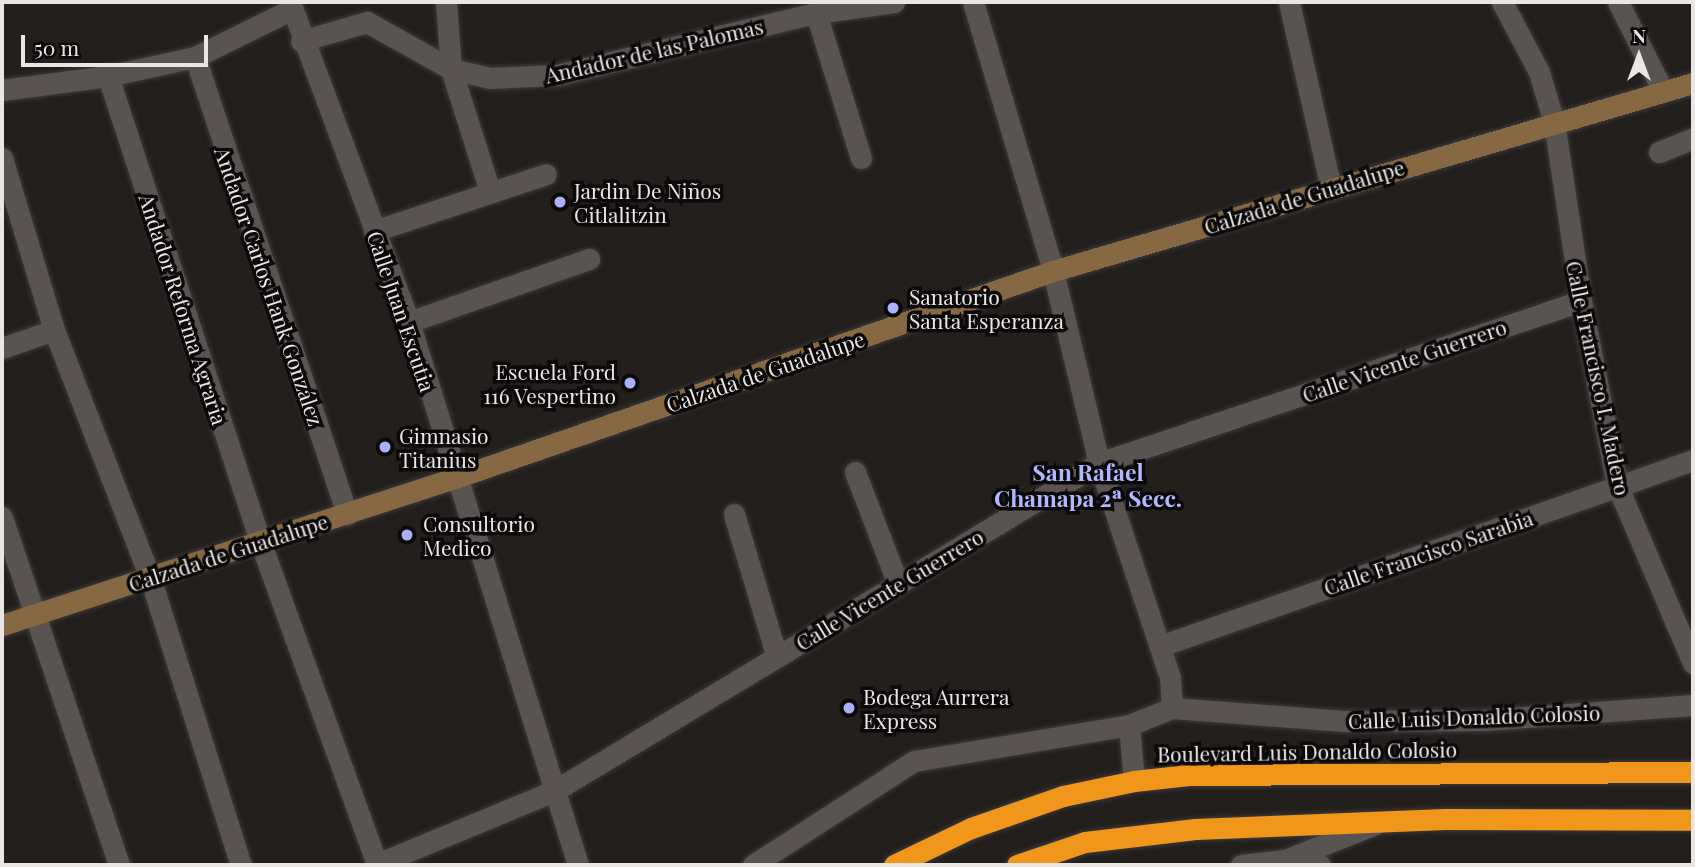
<!DOCTYPE html>
<html>
<head>
<meta charset="utf-8">
<style>
	body { margin:0 }
	#map { position:relative; width:1695px; height:867px; overflow:hidden; background:#231f1d; font-family:"Playfair Display",serif }
	div>[style] { position:absolute }
	.roads { filter:drop-shadow(0 0 2px #3d3a39) drop-shadow(0 0 2px #3d3a39) }
	.street>* { height:21px; margin:-10.5px; padding:0 10.5px; transform-origin:10.5px; border-radius:10.5px; background:#595452 }
	.secondary>* { height:21px; margin:-10.5px; padding:0 10.5px; transform-origin:10.5px; border-radius:10.5px; background:#866842 }
	.highway>* { height:21px; margin:-10.5px; padding:0 10.5px; transform-origin:10.5px; border-radius:10.5px; background:#f0971b }
	.dots>* { width:19px; height:19px; translate:-50% -50%; box-sizing:border-box; border:4px solid #0b0909; border-radius:50% }
	span { translate:-50% -50%; white-space:nowrap; text-align:center; line-height:1.15; -webkit-text-stroke:7px #0b0909; paint-order:stroke }
	.street-label { font-size:21px; color:#e9e6e5 }
	.poi-label { font-size:21px; color:#e9e6e5 }
	.left { translate:0 -50%; text-align:left }
	.right { translate:-100% -50%; text-align:right }
	.neighbourhood-label { font-size:23px; color:#b2b8ff; font-weight:700 }
	.frame { position:absolute; inset:0; border:4px solid #e9e6e5; pointer-events:none }
	.north { position:absolute; left:1604px; top:21px; width:70px; height:70px; -webkit-text-stroke:5px #0b0909; paint-order:stroke; rotate:0deg; font-size:19px; font-weight:700; line-height:28px; text-align:center; color:#e9e6e5 }
	.north::after { content:''; display:block; margin:auto; width:24px; height:32px; background:#e9e6e5; clip-path:polygon(50% 0,100% 100%,50% 72%,0 100%) }
	.scale { position:absolute; left:21px; top:35px; width:187px; height:32px; box-sizing:border-box; border:4px solid #e9e6e5; border-top:0; padding-left:9px; font-size:21px; line-height:24px; white-space:nowrap; color:#e9e6e5; -webkit-text-stroke:5px #0b0909; paint-order:stroke }
</style>
</head>
<body>
<div id="map">
	<div class="roads">
		<div class="street">
			<div style="left:290px;top:2px;width:341px;rotate:69.6deg"></div>
			<div style="left:409px;top:322px;width:569px;rotate:72.71deg"></div>
			<div style="left:446px;top:2px;width:67px;rotate:85.7deg"></div>
			<div style="left:451px;top:69px;width:128px;rotate:72.3deg"></div>
			<div style="left:973px;top:2px;width:281px;rotate:73.4deg"></div>
			<div style="left:1053px;top:271px;width:197px;rotate:76.5deg"></div>
			<div style="left:1099px;top:463px;width:226px;rotate:71.7deg"></div>
			<div style="left:1170px;top:678px;width:30px;rotate:86deg"></div>
			<div style="left:1172px;top:708px;width:46px;rotate:158.4deg"></div>
			<div style="left:1129px;top:725px;width:56px;rotate:84.9deg"></div>
			<div style="left:1289px;top:2px;width:191px;rotate:77.3deg"></div>
			<div style="left:1502px;top:2px;width:79px;rotate:62.1deg"></div>
			<div style="left:1539px;top:72px;width:52px;rotate:73.3deg"></div>
			<div style="left:1554px;top:122px;width:181px;rotate:81.4deg"></div>
			<div style="left:1581px;top:301px;width:187px;rotate:78.9deg"></div>
			<div style="left:1617px;top:485px;width:194px;rotate:66.9deg"></div>
			<div style="left:1618px;top:2px;width:100px;rotate:63.2deg"></div>
			<div style="left:816px;top:13px;width:152px;rotate:72.8deg"></div>
			<div style="left:301px;top:41px;width:69px;rotate:-16.1deg"></div>
			<div style="left:367px;top:22px;width:96px;rotate:29.2deg"></div>
			<div style="left:451px;top:69px;width:39px;rotate:13deg"></div>
			<div style="left:489px;top:78px;width:68px;rotate:-2.5deg"></div>
			<div style="left:557px;top:75px;width:266px;rotate:-13.5deg"></div>
			<div style="left:816px;top:13px;width:79px;rotate:-8deg"></div>
			<div style="left:195px;top:57px;width:482px;rotate:71.6deg"></div>
			<div style="left:108px;top:76px;width:489px;rotate:71.9deg"></div>
			<div style="left:260px;top:541px;width:344px;rotate:70.1deg"></div>
			<div style="left:2px;top:90px;width:107px;rotate:-7.5deg"></div>
			<div style="left:108px;top:76px;width:89px;rotate:-12.3deg"></div>
			<div style="left:195px;top:57px;width:108px;rotate:-26.3deg"></div>
			<div style="left:1659px;top:152px;width:37px;rotate:-22deg"></div>
			<div style="left:2px;top:158px;width:180px;rotate:73.2deg"></div>
			<div style="left:54px;top:330px;width:265px;rotate:68.8deg"></div>
			<div style="left:150px;top:577px;width:302px;rotate:72.5deg"></div>
			<div style="left:374px;top:231px;width:181px;rotate:-18.3deg"></div>
			<div style="left:409px;top:322px;width:191px;rotate:-19.3deg"></div>
			<div style="left:2px;top:348px;width:55px;rotate:-19.1deg"></div>
			<div style="left:855px;top:472px;width:120px;rotate:69deg"></div>
			<div style="left:734px;top:514px;width:149px;rotate:73.3deg"></div>
			<div style="left:2px;top:517px;width:367px;rotate:71.4deg"></div>
			<div style="left:1163px;top:645px;width:561px;rotate:-19.24deg"></div>
			<div style="left:1172px;top:708px;width:173px;rotate:4.3deg"></div>
			<div style="left:1345px;top:721px;width:139px;rotate:-0.4deg"></div>
			<div style="left:1484px;top:720px;width:210px;rotate:-4.1deg"></div>
			<div style="left:1285px;top:860px;width:100px;rotate:-21.7deg"></div>
			<div style="left:375px;top:865px;width:194px;rotate:-22.5deg"></div>
			<div style="left:554px;top:791px;width:636px;rotate:-31.04deg"></div>
			<div style="left:1099px;top:463px;width:508px;rotate:-18.58deg"></div>
			<div style="left:753px;top:865px;width:192px;rotate:-32.9deg"></div>
			<div style="left:914px;top:761px;width:218px;rotate:-9.5deg"></div>
			<div style="left:1241px;top:865px;width:44px;rotate:-6.5deg"></div>
			<div style="left:1285px;top:860px;width:35px;rotate:8deg"></div>
		</div>
		<div class="secondary">
			<div style="left:2px;top:625px;width:479px;rotate:-18deg"></div>
			<div style="left:458px;top:477px;width:630px;rotate:-19.1deg"></div>
			<div style="left:1053px;top:271px;width:667px;rotate:-16.37deg"></div>
		</div>
		<div class="highway">
			<div style="left:894px;top:865px;width:85px;rotate:-25.7deg"></div>
			<div style="left:971px;top:828px;width:97px;rotate:-19.2deg"></div>
			<div style="left:1063px;top:796px;width:73px;rotate:-11.9deg"></div>
			<div style="left:1134px;top:781px;width:55px;rotate:-6.2deg"></div>
			<div style="left:1189px;top:775px;width:504px;rotate:-0.34deg"></div>
			<div style="left:1017px;top:865px;width:72px;rotate:-18.7deg"></div>
			<div style="left:1085px;top:842px;width:111px;rotate:-6.7deg"></div>
			<div style="left:1195px;top:829px;width:250px;rotate:-2.3deg"></div>
			<div style="left:1445px;top:819px;width:248px;rotate:0.2deg"></div>
		</div>
	</div>
	<div class="dots">
		<div style="left:560px;top:202px;background:#a9b0fc"></div>
		<div style="left:893px;top:308px;background:#a9b0fc"></div>
		<div style="left:630px;top:383px;background:#a9b0fc"></div>
		<div style="left:385px;top:447px;background:#a9b0fc"></div>
		<div style="left:407px;top:535px;background:#a9b0fc"></div>
		<div style="left:849px;top:708px;background:#a9b0fc"></div>
	</div>
	<div class="street-label">
		<span style="left:654px;top:50px;rotate:-13deg">Andador de las Palomas</span>
		<span style="left:1304px;top:196px;rotate:-17deg">Calzada de Guadalupe</span>
		<span style="left:270px;top:286px;rotate:71deg">Andador Carlos Hank González</span>
		<span style="left:184px;top:309px;rotate:72deg">Andador Reforma Agraria</span>
		<span style="left:402px;top:311px;rotate:71deg">Calle Juan Escutia</span>
		<span style="left:1404px;top:360px;rotate:-19deg">Calle Vicente Guerrero</span>
		<span style="left:765px;top:371px;rotate:-19deg">Calzada de Guadalupe</span>
		<span style="left:1599px;top:378px;rotate:78deg">Calle Francisco I. Madero</span>
		<span style="left:228px;top:552px;rotate:-18deg">Calzada de Guadalupe</span>
		<span style="left:1428px;top:552px;rotate:-19deg">Calle Francisco Sarabia</span>
		<span style="left:889px;top:589px;rotate:-31deg">Calle Vicente Guerrero</span>
		<span style="left:1474px;top:716px;rotate:-2deg">Calle Luis Donaldo Colosio</span>
		<span style="left:1307px;top:751px;rotate:-1deg">Boulevard Luis Donaldo Colosio</span>
	</div>
	<div class="poi-label">
		<span class="left" style="left:574px;top:202px">Jardin De Niños<br>Citlalitzin</span>
		<span class="left" style="left:909px;top:308px">Sanatorio<br>Santa Esperanza</span>
		<span class="right" style="left:616px;top:383px">Escuela Ford<br>116 Vespertino</span>
		<span class="left" style="left:399px;top:447px">Gimnasio<br>Titanius</span>
		<span class="left" style="left:423px;top:535px">Consultorio<br>Medico</span>
		<span class="left" style="left:863px;top:708px">Bodega Aurrera<br>Express</span>
	</div>
	<div class="neighbourhood-label">
		<span style="left:1088px;top:485px">San Rafael<br>Chamapa 2ª Secc.</span>
	</div>
	<div class="frame"></div>
	<div class="north">N</div>
	<div class="scale">50 m</div>
</div>
</body>
</html>
